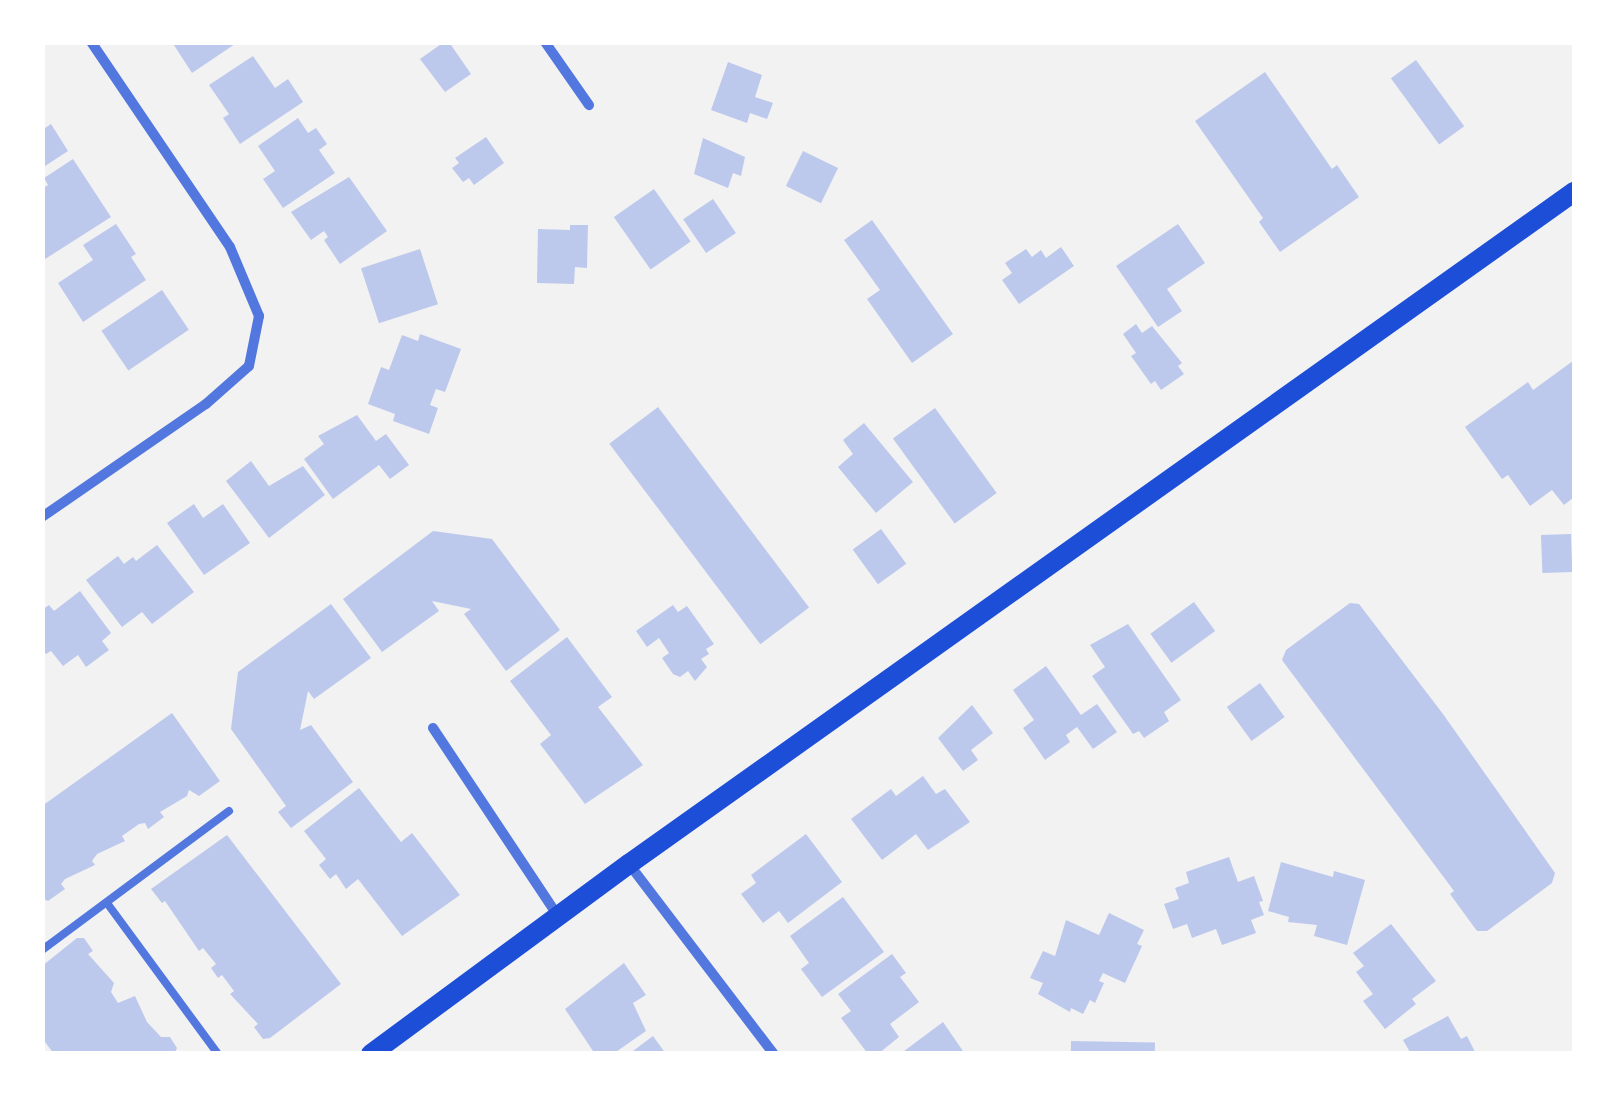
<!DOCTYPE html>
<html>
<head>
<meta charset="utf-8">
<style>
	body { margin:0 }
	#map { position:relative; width:1617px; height:1096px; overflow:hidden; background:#f2f2f2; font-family:Cabin,sans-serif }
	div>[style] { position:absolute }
	.building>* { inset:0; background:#bdc9ec; transform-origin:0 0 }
	.service>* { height:8px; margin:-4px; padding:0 4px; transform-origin:4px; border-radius:4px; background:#5277de }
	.minor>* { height:10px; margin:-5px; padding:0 5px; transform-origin:5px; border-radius:5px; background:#5277de }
	.secondary>* { height:20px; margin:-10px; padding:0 10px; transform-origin:10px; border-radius:10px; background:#1d4ed8 }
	span { translate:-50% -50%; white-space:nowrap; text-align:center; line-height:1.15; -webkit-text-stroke:8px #fff; paint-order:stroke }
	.frame { position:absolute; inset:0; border:45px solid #fff; pointer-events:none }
</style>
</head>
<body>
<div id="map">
	<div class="building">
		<div style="clip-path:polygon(172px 42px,238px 42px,192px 73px)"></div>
		<div style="clip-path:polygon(444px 42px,449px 42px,471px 74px,445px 92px,420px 59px)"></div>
		<div style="clip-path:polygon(253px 56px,275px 88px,288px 79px,303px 102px,240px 144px,223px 118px,229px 114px,209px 85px)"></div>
		<div style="left:1416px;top:60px;width:82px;height:31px;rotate:54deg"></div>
		<div style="clip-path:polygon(728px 62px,762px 75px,755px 97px,773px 103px,767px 119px,750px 113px,747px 123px,711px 110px)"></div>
		<div style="clip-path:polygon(1265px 72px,1332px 169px,1337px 165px,1359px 197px,1280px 252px,1259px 222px,1263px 218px,1195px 121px)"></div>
		<div style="clip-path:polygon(298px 118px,308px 133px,316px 128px,327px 144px,319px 150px,335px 173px,283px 208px,263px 179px,275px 171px,258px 146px)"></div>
		<div style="clip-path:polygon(51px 124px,68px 151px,42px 168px,42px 130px)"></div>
		<div style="clip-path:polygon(486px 137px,504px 163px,474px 185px,469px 178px,463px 182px,452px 168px,459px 163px,455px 158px)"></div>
		<div style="clip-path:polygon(703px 138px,745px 157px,741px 176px,733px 173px,728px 188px,694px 174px)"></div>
		<div style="left:803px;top:151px;width:39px;height:39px;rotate:26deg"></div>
		<div style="clip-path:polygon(73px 159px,111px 217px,42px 261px,42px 189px,48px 185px,44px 178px)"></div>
		<div style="clip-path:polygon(349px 177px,387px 231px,340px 264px,324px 240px,328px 237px,324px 231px,311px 240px,291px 212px)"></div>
		<div style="left:654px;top:189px;width:64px;height:49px;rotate:55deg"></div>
		<div style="left:713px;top:199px;width:41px;height:36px;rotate:56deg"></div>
		<div style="clip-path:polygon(872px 220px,953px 334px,912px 363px,867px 299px,880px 290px,844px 240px)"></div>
		<div style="clip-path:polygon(116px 224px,136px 254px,131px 257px,146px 280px,83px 322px,58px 283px,93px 260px,83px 245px)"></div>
		<div style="clip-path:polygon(1178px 224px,1205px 263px,1167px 289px,1182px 311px,1158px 327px,1116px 266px)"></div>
		<div style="clip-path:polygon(570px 225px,588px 225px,587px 268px,575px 267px,574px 284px,537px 283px,538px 229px,570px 230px)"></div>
		<div style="clip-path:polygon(1061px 247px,1074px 266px,1019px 304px,1002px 280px,1012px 273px,1005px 263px,1026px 249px,1032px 257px,1041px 250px,1046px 258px)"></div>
		<div style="left:420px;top:249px;width:58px;height:62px;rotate:72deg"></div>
		<div style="left:162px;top:290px;width:48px;height:73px;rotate:56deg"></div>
		<div style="clip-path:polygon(1136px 324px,1142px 333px,1152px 326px,1182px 363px,1178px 366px,1184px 374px,1161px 390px,1155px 381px,1151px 384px,1131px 356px,1136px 353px,1123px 334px)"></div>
		<div style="clip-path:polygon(420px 334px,461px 349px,445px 392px,436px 389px,430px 405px,438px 408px,429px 434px,393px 421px,395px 414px,368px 404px,381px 367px,389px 370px,402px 335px,418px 341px)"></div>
		<div style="clip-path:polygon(1573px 361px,1574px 497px,1564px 505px,1552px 490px,1530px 506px,1508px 475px,1502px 479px,1465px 427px,1528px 382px,1533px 390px)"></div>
		<div style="left:658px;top:407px;width:251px;height:61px;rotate:53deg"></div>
		<div style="left:935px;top:408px;width:105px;height:52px;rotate:54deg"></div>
		<div style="clip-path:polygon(357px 415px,376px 441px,386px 434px,409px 465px,390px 479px,379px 465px,333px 499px,304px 459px,324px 444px,318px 436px)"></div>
		<div style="clip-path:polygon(864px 423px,913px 482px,876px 513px,838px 467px,853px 454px,843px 440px)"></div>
		<div style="clip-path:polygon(251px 461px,269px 486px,303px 466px,325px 495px,269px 538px,226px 481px)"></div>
		<div style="clip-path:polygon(194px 504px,203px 518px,223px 504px,250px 543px,204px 575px,167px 523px)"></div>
		<div style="left:881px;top:529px;width:43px;height:35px;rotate:54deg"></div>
		<div style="clip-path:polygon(433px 531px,492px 539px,560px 630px,506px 671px,464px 614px,471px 609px,432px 601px,439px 611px,382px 652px,343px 599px)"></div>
		<div style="left:1571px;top:534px;width:38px;height:30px;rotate:88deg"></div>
		<div style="clip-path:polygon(157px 545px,194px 592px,152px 624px,142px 612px,122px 627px,86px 580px,118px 556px,124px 564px,133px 557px,136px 561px)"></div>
		<div style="clip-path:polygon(80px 591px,111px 633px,102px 641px,109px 650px,86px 667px,78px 655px,63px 666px,51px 651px,46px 654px,42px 649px,42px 610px,49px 605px,54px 611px)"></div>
		<div style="left:1194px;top:602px;width:36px;height:54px;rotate:54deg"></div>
		<div style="clip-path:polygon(1350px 603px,1359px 604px,1443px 714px,1555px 873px,1552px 883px,1487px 931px,1477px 931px,1450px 894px,1454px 891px,1282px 660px,1286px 650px)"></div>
		<div style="clip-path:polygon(331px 604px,371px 658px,314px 699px,308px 691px,300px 730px,311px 725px,353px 782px,291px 828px,278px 812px,286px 806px,231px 729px,238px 672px)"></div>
		<div style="clip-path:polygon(673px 605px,678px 612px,687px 606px,714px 644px,706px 649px,709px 654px,701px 659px,707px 667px,695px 681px,688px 671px,680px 677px,673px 674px,662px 658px,669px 653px,659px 638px,647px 647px,636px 631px)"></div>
		<div style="clip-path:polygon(1128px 624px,1181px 700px,1164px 712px,1169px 721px,1144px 738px,1139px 731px,1133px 734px,1092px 676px,1105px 667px,1090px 645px)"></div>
		<div style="clip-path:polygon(567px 637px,612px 697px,598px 707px,643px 765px,585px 804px,540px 744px,551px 735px,510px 681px)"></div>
		<div style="clip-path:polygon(1046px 666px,1081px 715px,1097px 704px,1117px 732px,1093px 749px,1077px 727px,1066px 735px,1070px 742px,1045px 760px,1023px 728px,1034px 720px,1013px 690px)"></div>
		<div style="left:1260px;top:683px;width:42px;height:41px;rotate:54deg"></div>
		<div style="clip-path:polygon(972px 705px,993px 733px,971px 750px,978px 760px,963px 771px,938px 738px)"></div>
		<div style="clip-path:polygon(172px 713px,220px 781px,199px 796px,189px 790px,187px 796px,160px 812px,164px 817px,148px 829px,145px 823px,139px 824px,122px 836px,125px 841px,97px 854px,92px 861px,95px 865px,65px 879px,61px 884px,65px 889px,48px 901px,42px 898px,42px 806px)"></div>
		<div style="clip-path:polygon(923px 776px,936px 794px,945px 789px,970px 822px,928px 850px,916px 834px,882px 860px,851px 819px,891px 789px,896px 796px)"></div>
		<div style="clip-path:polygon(359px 788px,401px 842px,412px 833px,460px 895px,402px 936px,358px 879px,346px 889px,336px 874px,330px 879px,319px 865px,326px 859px,304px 831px)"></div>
		<div style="clip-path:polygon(806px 834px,842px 882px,788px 923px,779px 911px,763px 923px,741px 894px,756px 883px,751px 875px)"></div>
		<div style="clip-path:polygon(227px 835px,341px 984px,270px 1038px,263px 1039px,254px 1027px,258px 1024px,230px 994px,234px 991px,222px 975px,218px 978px,211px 968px,216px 964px,203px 948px,199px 951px,165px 901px,162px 903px,151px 889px)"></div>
		<div style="clip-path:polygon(1229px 857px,1238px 882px,1254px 876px,1263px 901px,1259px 902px,1264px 915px,1251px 920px,1256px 933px,1222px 945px,1216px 929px,1192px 938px,1187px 924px,1173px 929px,1164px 904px,1179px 899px,1175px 888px,1189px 883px,1186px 872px)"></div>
		<div style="clip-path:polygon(1281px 862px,1333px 877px,1334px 871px,1365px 880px,1347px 945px,1314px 936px,1317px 925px,1288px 922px,1289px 917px,1268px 911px)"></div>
		<div style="clip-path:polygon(843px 897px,884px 952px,822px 997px,801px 969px,809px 963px,790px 936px)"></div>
		<div style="clip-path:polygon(1109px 913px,1144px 930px,1137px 944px,1142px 946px,1125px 983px,1103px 973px,1099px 981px,1104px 983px,1095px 1003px,1090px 1000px,1083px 1014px,1071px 1008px,1070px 1012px,1038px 994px,1043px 983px,1030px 978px,1043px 951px,1055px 956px,1066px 920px,1099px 935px)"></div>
		<div style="clip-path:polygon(1391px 924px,1436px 981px,1412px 999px,1416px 1004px,1385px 1029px,1363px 1001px,1373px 994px,1356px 972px,1364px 966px,1353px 953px)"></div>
		<div style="clip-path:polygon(77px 938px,84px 938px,93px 951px,88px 954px,114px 983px,111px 992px,118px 1003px,135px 996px,147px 1022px,161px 1037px,170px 1037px,177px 1048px,174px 1054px,54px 1054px,42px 1038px,42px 966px)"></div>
		<div style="clip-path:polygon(892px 954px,906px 973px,900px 977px,919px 1002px,890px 1024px,899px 1037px,878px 1054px,868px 1054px,841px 1018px,851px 1011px,838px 994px)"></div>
		<div style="clip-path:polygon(624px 963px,646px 995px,633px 1003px,646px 1031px,613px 1054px,595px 1054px,565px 1009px)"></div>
		<div style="clip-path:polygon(1448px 1016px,1461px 1039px,1467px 1036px,1476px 1054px,1411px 1054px,1403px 1040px)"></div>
		<div style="clip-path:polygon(943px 1022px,965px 1054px,900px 1054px)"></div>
		<div style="clip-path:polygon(653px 1036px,666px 1054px,629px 1054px)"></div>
		<div style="left:1071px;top:1041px;width:84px;height:13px;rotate:1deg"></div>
	</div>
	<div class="service">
		<div style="left:107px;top:903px;width:187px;rotate:53.7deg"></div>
		<div style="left:42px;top:950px;width:233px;rotate:-36.6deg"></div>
	</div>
	<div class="minor">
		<div style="left:545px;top:42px;width:77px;rotate:55.1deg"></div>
		<div style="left:42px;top:517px;width:199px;rotate:-34.6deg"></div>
		<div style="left:206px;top:404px;width:57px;rotate:-41.5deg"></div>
		<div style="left:249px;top:366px;width:51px;rotate:-78.7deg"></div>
		<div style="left:259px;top:316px;width:75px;rotate:-112.8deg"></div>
		<div style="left:230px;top:247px;width:248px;rotate:-124.1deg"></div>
		<div style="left:433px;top:728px;width:226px;rotate:56.4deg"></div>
		<div style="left:629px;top:864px;width:239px;rotate:52.7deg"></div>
	</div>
	<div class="secondary">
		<div style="left:371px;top:1054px;width:320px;rotate:-36.4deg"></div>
		<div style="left:629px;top:864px;width:1160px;rotate:-35.42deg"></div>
	</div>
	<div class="frame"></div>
</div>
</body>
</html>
